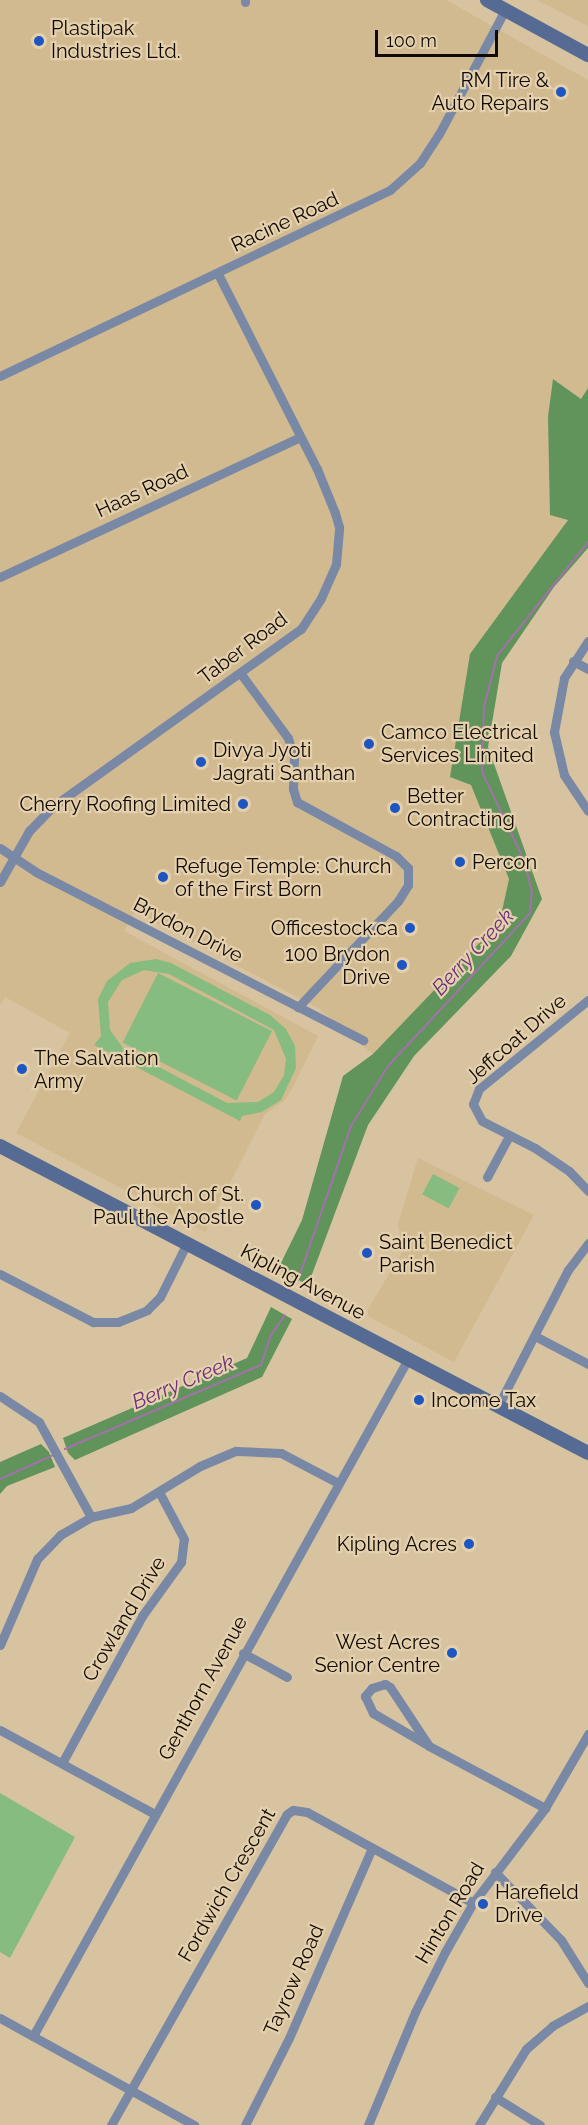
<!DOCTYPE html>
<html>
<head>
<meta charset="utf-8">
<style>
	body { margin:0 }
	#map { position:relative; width:588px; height:2125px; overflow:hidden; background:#d7c3a0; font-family:Raleway,sans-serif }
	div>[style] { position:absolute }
	.built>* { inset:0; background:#d1b990 }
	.green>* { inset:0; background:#87bc81; transform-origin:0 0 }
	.forest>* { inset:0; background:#60945a }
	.stream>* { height:2px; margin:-1px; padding:0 1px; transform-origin:1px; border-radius:1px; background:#a371ab }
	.street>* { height:9px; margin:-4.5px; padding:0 4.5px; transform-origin:4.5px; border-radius:4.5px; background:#7989a5 }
	.secondary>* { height:14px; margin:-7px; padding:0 7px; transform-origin:7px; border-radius:7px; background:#556b93 }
	.dots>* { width:16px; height:16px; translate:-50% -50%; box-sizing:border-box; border:3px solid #e4d0ad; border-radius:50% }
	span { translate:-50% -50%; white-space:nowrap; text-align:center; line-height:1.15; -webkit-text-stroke:4.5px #e4d0ad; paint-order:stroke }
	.poi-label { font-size:20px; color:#110a02 }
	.left { translate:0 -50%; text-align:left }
	.right { translate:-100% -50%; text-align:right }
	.street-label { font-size:20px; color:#110a02 }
	.water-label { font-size:21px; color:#6e3078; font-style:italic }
	.scale { position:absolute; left:375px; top:30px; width:123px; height:27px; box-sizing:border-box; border:3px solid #110a02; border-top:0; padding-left:8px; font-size:18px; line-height:21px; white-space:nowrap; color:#110a02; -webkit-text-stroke:4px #e4d0ad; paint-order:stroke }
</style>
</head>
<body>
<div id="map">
	<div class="built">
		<div style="clip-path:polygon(0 0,446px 0,588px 80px,588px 388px,581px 399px,553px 379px,568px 519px,526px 581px,450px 777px,471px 785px,509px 879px,502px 911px,486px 936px,373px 1054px,318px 1008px,135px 912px,124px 931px,318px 1036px,292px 1089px,284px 1101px,265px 1114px,205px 1232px,16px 1133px,70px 1033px,5px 997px,0 1005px)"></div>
		<div style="clip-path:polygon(537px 0,588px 0,588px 26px)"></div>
		<div style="clip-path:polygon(418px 1158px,534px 1215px,454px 1362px,368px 1316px,368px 1309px,403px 1251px,398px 1224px)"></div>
	</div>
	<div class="green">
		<div style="clip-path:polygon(evenodd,156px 959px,171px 963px,270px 1015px,286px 1029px,295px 1046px,296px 1068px,281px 1100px,262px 1112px,242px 1116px,240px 1121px,94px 1045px,101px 1036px,98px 999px,107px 981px,130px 963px,156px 959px,144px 970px,169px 974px,274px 1030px,286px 1059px,284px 1075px,274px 1092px,258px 1102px,227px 1103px,123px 1048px,110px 1030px,108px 1002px,122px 980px,144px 970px)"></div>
		<div style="left:158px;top:973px;width:128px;height:78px;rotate:27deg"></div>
		<div style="left:433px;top:1174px;width:30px;height:23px;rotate:28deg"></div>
		<div style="clip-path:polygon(0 1793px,75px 1837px,10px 1958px,0 1952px)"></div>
	</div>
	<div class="forest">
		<div style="clip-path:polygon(553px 379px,581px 399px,588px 388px,588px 548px,554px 587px,502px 663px,488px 747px,542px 899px,511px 956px,414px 1056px,368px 1125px,308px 1285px,278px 1269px,302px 1220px,343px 1076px,373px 1054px,486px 936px,502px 911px,509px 879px,471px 785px,450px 777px,470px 654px,568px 520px,550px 515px,548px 417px)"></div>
		<div style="clip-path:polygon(271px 1307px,292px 1319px,262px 1377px,75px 1460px,68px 1453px,63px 1438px,247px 1358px)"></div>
		<div style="clip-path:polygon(41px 1444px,49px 1452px,55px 1467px,7px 1486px,0 1494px,0 1462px)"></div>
	</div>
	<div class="stream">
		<div style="left:298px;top:1280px;width:163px;rotate:-71deg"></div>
		<div style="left:351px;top:1126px;width:70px;rotate:-58.3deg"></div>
		<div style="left:388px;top:1066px;width:209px;rotate:-47.1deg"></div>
		<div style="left:530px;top:913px;width:21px;rotate:-85deg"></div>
		<div style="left:532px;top:892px;width:33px;rotate:-104deg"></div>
		<div style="left:524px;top:860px;width:98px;rotate:-115.5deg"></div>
		<div style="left:482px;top:772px;width:65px;rotate:-88.2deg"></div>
		<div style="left:484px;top:707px;width:53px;rotate:-75.7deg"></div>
		<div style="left:497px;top:656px;width:146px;rotate:-51.4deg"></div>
		<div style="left:65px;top:1449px;width:213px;rotate:-23.2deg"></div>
		<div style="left:261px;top:1365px;width:32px;rotate:-72deg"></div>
		<div style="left:271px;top:1335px;width:24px;rotate:-55deg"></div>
		<div style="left:0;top:1479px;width:58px;rotate:-24.4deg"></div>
	</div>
	<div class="street">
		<div style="left:245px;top:0;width:2px;rotate:90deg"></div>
		<div style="left:0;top:376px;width:432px;rotate:-25.5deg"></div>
		<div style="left:390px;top:190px;width:40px;rotate:-42deg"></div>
		<div style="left:420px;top:163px;width:35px;rotate:-57deg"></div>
		<div style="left:439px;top:134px;width:140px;rotate:-62deg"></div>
		<div style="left:0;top:577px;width:331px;rotate:-25deg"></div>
		<div style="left:588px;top:641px;width:44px;rotate:123deg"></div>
		<div style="left:564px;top:678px;width:55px;rotate:100.5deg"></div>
		<div style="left:554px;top:732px;width:44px;rotate:76.9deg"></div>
		<div style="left:564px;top:775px;width:43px;rotate:56.3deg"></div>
		<div style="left:573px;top:661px;width:17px;rotate:28deg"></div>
		<div style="left:241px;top:674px;width:79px;rotate:53.7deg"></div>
		<div style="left:288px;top:738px;width:21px;rotate:73deg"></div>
		<div style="left:294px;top:758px;width:31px;rotate:92deg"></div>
		<div style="left:293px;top:789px;width:14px;rotate:73deg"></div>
		<div style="left:297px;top:802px;width:113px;rotate:28.6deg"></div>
		<div style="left:396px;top:856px;width:17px;rotate:45deg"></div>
		<div style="left:408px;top:868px;width:17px;rotate:90deg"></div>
		<div style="left:408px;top:885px;width:19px;rotate:122deg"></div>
		<div style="left:398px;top:901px;width:146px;rotate:133.3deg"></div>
		<div style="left:0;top:848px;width:43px;rotate:33.7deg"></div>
		<div style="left:36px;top:872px;width:368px;rotate:27.2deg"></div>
		<div style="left:0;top:882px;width:59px;rotate:-60.4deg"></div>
		<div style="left:29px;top:831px;width:33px;rotate:-46deg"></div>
		<div style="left:52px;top:807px;width:306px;rotate:-35.6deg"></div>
		<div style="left:301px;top:629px;width:37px;rotate:-57deg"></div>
		<div style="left:321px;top:598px;width:37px;rotate:-66deg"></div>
		<div style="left:336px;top:564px;width:37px;rotate:-85deg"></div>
		<div style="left:339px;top:527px;width:15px;rotate:-106deg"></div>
		<div style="left:335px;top:513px;width:48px;rotate:-112.2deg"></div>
		<div style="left:317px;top:469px;width:219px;rotate:-116.9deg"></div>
		<div style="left:588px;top:1000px;width:141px;rotate:140.8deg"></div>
		<div style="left:479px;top:1089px;width:16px;rotate:112deg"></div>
		<div style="left:473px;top:1104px;width:19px;rotate:62deg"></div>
		<div style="left:482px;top:1121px;width:59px;rotate:27deg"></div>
		<div style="left:535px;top:1148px;width:41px;rotate:34.1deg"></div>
		<div style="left:569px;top:1171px;width:28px;rotate:46deg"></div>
		<div style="left:487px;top:1177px;width:47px;rotate:-61.8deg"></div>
		<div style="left:0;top:1274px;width:105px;rotate:27.3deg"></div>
		<div style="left:93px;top:1322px;width:25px"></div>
		<div style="left:118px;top:1322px;width:31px;rotate:-22deg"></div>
		<div style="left:147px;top:1310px;width:18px;rotate:-45deg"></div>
		<div style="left:160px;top:1297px;width:60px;rotate:-63.4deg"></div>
		<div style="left:535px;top:1336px;width:60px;rotate:27.8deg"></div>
		<div style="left:0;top:1396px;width:47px;rotate:33.7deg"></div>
		<div style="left:39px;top:1422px;width:108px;rotate:61.3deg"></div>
		<div style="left:498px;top:1406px;width:153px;rotate:-62.8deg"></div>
		<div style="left:568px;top:1270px;width:34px;rotate:-53deg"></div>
		<div style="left:0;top:1645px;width:94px;rotate:-66.7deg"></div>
		<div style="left:37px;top:1559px;width:33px;rotate:-46deg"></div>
		<div style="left:60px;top:1535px;width:36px;rotate:-30deg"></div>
		<div style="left:91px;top:1517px;width:41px;rotate:-12.7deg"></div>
		<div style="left:131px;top:1508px;width:81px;rotate:-31.3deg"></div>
		<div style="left:200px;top:1466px;width:39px;rotate:-23deg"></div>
		<div style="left:236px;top:1451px;width:45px;rotate:2.5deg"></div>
		<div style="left:281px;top:1453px;width:64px;rotate:27.8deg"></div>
		<div style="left:243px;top:1653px;width:50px;rotate:28.6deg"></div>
		<div style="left:0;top:1730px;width:176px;rotate:28.5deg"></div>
		<div style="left:429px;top:1746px;width:71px;rotate:-123.5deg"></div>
		<div style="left:390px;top:1687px;width:6px;rotate:-149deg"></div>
		<div style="left:385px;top:1684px;width:14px;rotate:163deg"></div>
		<div style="left:372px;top:1688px;width:11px;rotate:131deg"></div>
		<div style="left:365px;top:1696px;width:19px;rotate:65deg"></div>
		<div style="left:373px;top:1713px;width:65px;rotate:30.5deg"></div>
		<div style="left:429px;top:1746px;width:132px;rotate:28.1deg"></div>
		<div style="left:62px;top:1763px;width:167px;rotate:-61.4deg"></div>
		<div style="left:142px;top:1616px;width:67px;rotate:-54.2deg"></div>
		<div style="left:181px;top:1562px;width:23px;rotate:-83deg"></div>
		<div style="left:184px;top:1539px;width:53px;rotate:-118deg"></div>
		<div style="left:495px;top:1872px;width:95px;rotate:45.9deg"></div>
		<div style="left:561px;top:1940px;width:51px;rotate:57.9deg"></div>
		<div style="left:0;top:2018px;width:222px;rotate:28.9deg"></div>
		<div style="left:33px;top:2036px;width:774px;rotate:-61.02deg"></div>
		<div style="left:495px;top:2097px;width:53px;rotate:31.9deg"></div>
		<div style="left:111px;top:2125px;width:357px;rotate:-60.5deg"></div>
		<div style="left:287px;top:1814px;width:7px;rotate:-34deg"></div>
		<div style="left:293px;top:1810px;width:14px;rotate:8deg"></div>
		<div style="left:307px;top:1812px;width:189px;rotate:28.7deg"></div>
		<div style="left:245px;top:2125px;width:97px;rotate:-63.2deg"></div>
		<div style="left:289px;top:2038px;width:207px;rotate:-66.4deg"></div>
		<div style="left:368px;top:2125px;width:122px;rotate:-67.4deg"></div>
		<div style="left:415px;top:2012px;width:67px;rotate:-63.4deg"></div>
		<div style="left:445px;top:1952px;width:56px;rotate:-60.3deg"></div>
		<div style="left:473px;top:1903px;width:119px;rotate:-52.8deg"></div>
		<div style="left:545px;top:1808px;width:86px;rotate:-59.8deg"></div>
		<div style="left:479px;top:2125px;width:89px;rotate:-58.3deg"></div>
		<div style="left:526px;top:2049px;width:35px;rotate:-41deg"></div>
		<div style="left:552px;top:2026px;width:41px;rotate:-29.1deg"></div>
	</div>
	<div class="secondary">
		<div style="left:487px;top:0;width:115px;rotate:28.6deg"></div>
		<div style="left:0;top:1146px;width:663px;rotate:27.57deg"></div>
	</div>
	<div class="dots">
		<div style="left:39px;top:41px;background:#1d55c2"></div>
		<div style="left:561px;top:92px;background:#1d55c2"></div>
		<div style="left:369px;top:744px;background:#1d55c2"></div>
		<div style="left:201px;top:762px;background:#1d55c2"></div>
		<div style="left:243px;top:804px;background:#1d55c2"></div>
		<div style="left:395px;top:808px;background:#1d55c2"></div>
		<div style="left:460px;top:862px;background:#1d55c2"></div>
		<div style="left:163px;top:877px;background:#1d55c2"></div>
		<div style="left:410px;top:928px;background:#1d55c2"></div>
		<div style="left:402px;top:965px;background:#1d55c2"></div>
		<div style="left:22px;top:1069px;background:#1d55c2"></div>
		<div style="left:256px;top:1205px;background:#1d55c2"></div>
		<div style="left:367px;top:1253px;background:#1d55c2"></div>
		<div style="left:419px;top:1400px;background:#1d55c2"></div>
		<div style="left:469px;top:1544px;background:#1d55c2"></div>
		<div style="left:452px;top:1653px;background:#1d55c2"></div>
		<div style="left:483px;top:1904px;background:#1d55c2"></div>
	</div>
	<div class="poi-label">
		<span class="left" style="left:51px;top:40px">Plastipak<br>Industries Ltd.</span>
		<span class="right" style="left:549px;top:92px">RM Tire &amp;<br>Auto Repairs</span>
		<span class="left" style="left:381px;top:744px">Camco Electrical<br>Services Limited</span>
		<span class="left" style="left:213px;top:762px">Divya Jyoti<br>Jagrati Santhan</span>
		<span class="left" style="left:407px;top:808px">Better<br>Contracting</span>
		<span class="right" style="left:231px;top:804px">Cherry Roofing Limited</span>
		<span class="left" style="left:472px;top:862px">Percon</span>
		<span class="left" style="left:175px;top:878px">Refuge Temple: Church<br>of the First Born</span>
		<span class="right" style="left:398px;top:928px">Officestock.ca</span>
		<span class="right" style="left:390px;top:966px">100 Brydon<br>Drive</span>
		<span class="left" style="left:34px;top:1070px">The Salvation<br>Army</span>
		<span class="right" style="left:244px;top:1206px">Church of St.<br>Paul the Apostle</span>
		<span class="left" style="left:379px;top:1254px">Saint Benedict<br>Parish</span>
		<span class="left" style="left:431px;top:1400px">Income Tax</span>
		<span class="right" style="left:457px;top:1544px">Kipling Acres</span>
		<span class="right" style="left:440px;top:1654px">West Acres<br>Senior Centre</span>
		<span class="left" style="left:495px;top:1904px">Harefield<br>Drive</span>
	</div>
	<div class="street-label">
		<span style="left:285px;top:222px;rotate:-25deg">Racine Road</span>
		<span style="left:142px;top:491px;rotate:-25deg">Haas Road</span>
		<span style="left:243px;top:648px;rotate:-37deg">Taber Road</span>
		<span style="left:188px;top:930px;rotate:27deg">Brydon Drive</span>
		<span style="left:516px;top:1039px;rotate:-41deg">Jeffcoat Drive</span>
		<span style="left:303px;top:1282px;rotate:28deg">Kipling Avenue</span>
		<span style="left:124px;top:1619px;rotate:-59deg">Crowland Drive</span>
		<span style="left:203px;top:1688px;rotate:-61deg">Genthorn Avenue</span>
		<span style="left:227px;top:1885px;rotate:-60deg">Fordwich Crescent</span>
		<span style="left:450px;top:1913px;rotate:-59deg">Hinton Road</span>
		<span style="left:294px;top:1980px;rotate:-66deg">Tayrow Road</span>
	</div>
	<div class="water-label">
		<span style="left:473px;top:952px;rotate:-47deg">Berry Creek</span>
		<span style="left:183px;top:1382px;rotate:-23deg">Berry Creek</span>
	</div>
	<div class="scale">100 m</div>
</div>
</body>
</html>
